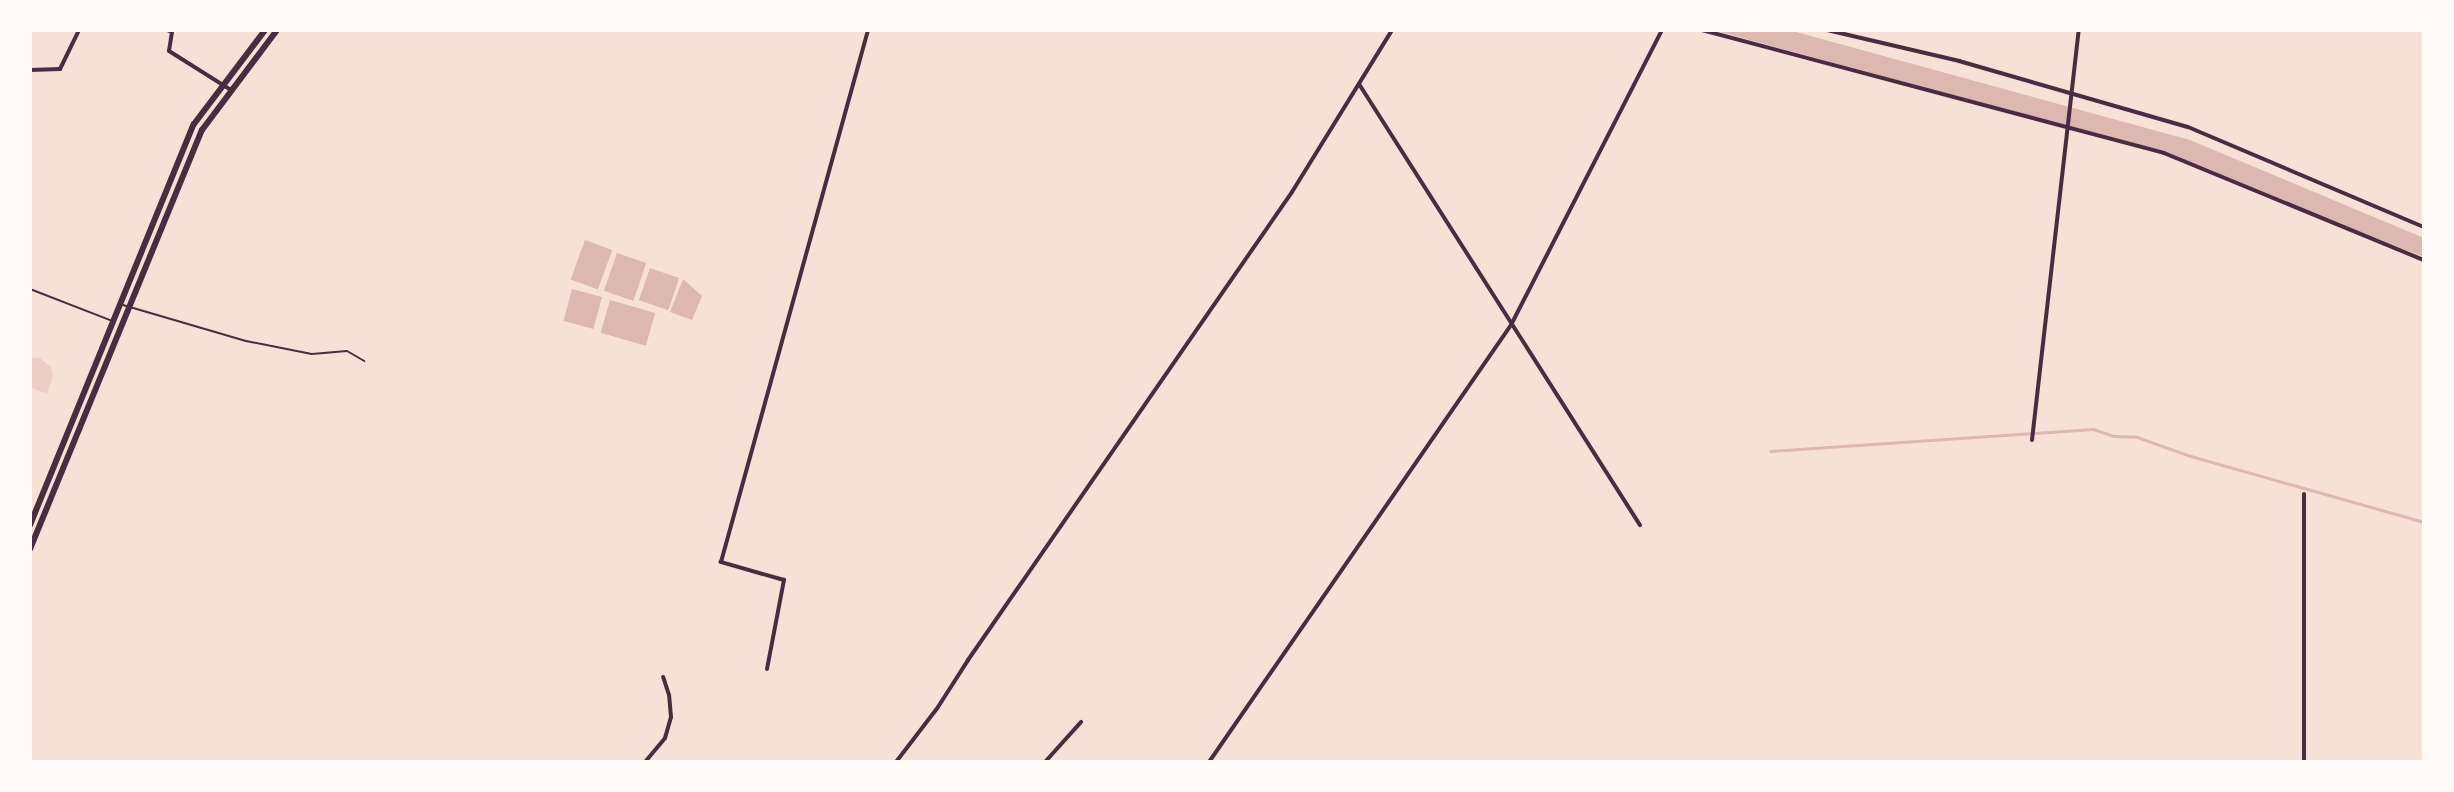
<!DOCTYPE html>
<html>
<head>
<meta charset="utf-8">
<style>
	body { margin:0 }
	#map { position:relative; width:2454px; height:792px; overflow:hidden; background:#f7e1d7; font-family:"Varela Round",sans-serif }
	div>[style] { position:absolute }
	.green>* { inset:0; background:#ebcfc5 }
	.water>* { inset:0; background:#dcb8b0; transform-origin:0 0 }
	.stream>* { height:3px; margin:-1.5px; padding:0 1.5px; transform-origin:1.5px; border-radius:1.5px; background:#dcb8b0 }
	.service>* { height:2px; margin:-1px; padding:0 1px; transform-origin:1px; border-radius:1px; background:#4a2c40 }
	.minor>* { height:4px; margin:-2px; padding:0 2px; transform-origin:2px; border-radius:2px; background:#4a2c40 }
	.primary>* { height:6px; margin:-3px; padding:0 3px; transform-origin:3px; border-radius:3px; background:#4a2c40 }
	span { translate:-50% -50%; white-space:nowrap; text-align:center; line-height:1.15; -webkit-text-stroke:7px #fffaf5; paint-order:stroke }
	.frame { position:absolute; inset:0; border:32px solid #fffaf5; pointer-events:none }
</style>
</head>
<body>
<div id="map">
	<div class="green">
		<div style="clip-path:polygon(30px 357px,40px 358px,51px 367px,53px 376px,47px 394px,30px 387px)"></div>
	</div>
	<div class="water">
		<div style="clip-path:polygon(1713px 30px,1789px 30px,2190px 140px,2424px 238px,2424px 257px,2140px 146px)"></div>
		<div style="left:585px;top:240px;width:29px;height:42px;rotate:20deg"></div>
		<div style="left:617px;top:253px;width:31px;height:40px;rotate:19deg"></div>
		<div style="left:650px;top:268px;width:31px;height:34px;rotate:19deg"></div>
		<div style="clip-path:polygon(683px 279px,702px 296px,692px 320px,670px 312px)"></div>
		<div style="left:572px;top:289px;width:31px;height:33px;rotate:15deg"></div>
		<div style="left:610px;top:300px;width:47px;height:34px;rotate:16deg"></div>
	</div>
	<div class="stream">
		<div style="left:1770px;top:451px;width:324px;rotate:-3.9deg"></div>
		<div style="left:2093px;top:429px;width:21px;rotate:19deg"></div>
		<div style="left:2113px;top:436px;width:24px;rotate:2deg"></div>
		<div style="left:2137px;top:437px;width:53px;rotate:19.8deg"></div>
		<div style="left:2187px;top:455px;width:246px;rotate:15.8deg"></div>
	</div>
	<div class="service">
		<div style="left:30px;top:289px;width:86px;rotate:21.2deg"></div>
		<div style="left:123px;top:305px;width:128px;rotate:16.3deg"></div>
		<div style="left:246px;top:341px;width:67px;rotate:11.1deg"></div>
		<div style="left:312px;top:354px;width:35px;rotate:-5deg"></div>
		<div style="left:347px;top:351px;width:20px;rotate:30deg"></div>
	</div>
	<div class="minor">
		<div style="left:167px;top:30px;width:5px;rotate:22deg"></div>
		<div style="left:172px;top:32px;width:19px;rotate:99deg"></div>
		<div style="left:169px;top:51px;width:73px;rotate:32.2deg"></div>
		<div style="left:1702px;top:30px;width:478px;rotate:14.9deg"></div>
		<div style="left:2164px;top:153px;width:281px;rotate:22.4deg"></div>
		<div style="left:1827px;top:30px;width:136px;rotate:13.2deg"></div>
		<div style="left:1959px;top:61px;width:238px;rotate:16.1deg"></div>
		<div style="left:2188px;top:127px;width:256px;rotate:23deg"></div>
		<div style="left:30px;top:70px;width:30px;rotate:-2deg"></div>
		<div style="left:60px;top:69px;width:43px;rotate:-64deg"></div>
		<div style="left:1359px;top:84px;width:523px;rotate:57.5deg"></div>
		<div style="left:2032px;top:440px;width:413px;rotate:-83.5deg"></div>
		<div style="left:767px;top:669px;width:91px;rotate:-79.2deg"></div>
		<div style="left:784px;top:580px;width:66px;rotate:-164.1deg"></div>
		<div style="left:721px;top:562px;width:552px;rotate:-74.55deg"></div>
		<div style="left:645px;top:762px;width:31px;rotate:-50deg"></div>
		<div style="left:665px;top:738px;width:22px;rotate:-74deg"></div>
		<div style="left:671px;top:717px;width:22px;rotate:-95deg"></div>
		<div style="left:669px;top:695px;width:19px;rotate:-108deg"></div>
		<div style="left:896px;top:762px;width:69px;rotate:-52.6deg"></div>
		<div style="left:938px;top:707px;width:56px;rotate:-57.4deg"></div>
		<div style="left:968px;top:660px;width:569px;rotate:-55.3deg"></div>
		<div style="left:1292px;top:192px;width:190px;rotate:-58.3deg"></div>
		<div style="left:1045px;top:762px;width:54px;rotate:-48deg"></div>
		<div style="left:1209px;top:762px;width:531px;rotate:-55.35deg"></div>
		<div style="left:1511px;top:325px;width:331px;rotate:-62.9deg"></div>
		<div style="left:2304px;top:762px;width:268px;rotate:-90deg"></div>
	</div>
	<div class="primary">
		<div style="left:30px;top:525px;width:433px;rotate:-67.8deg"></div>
		<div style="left:194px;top:124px;width:118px;rotate:-52.9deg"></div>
		<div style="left:30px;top:549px;width:453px;rotate:-67.7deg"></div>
		<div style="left:202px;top:130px;width:125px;rotate:-53.1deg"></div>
	</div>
	<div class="frame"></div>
</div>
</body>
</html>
